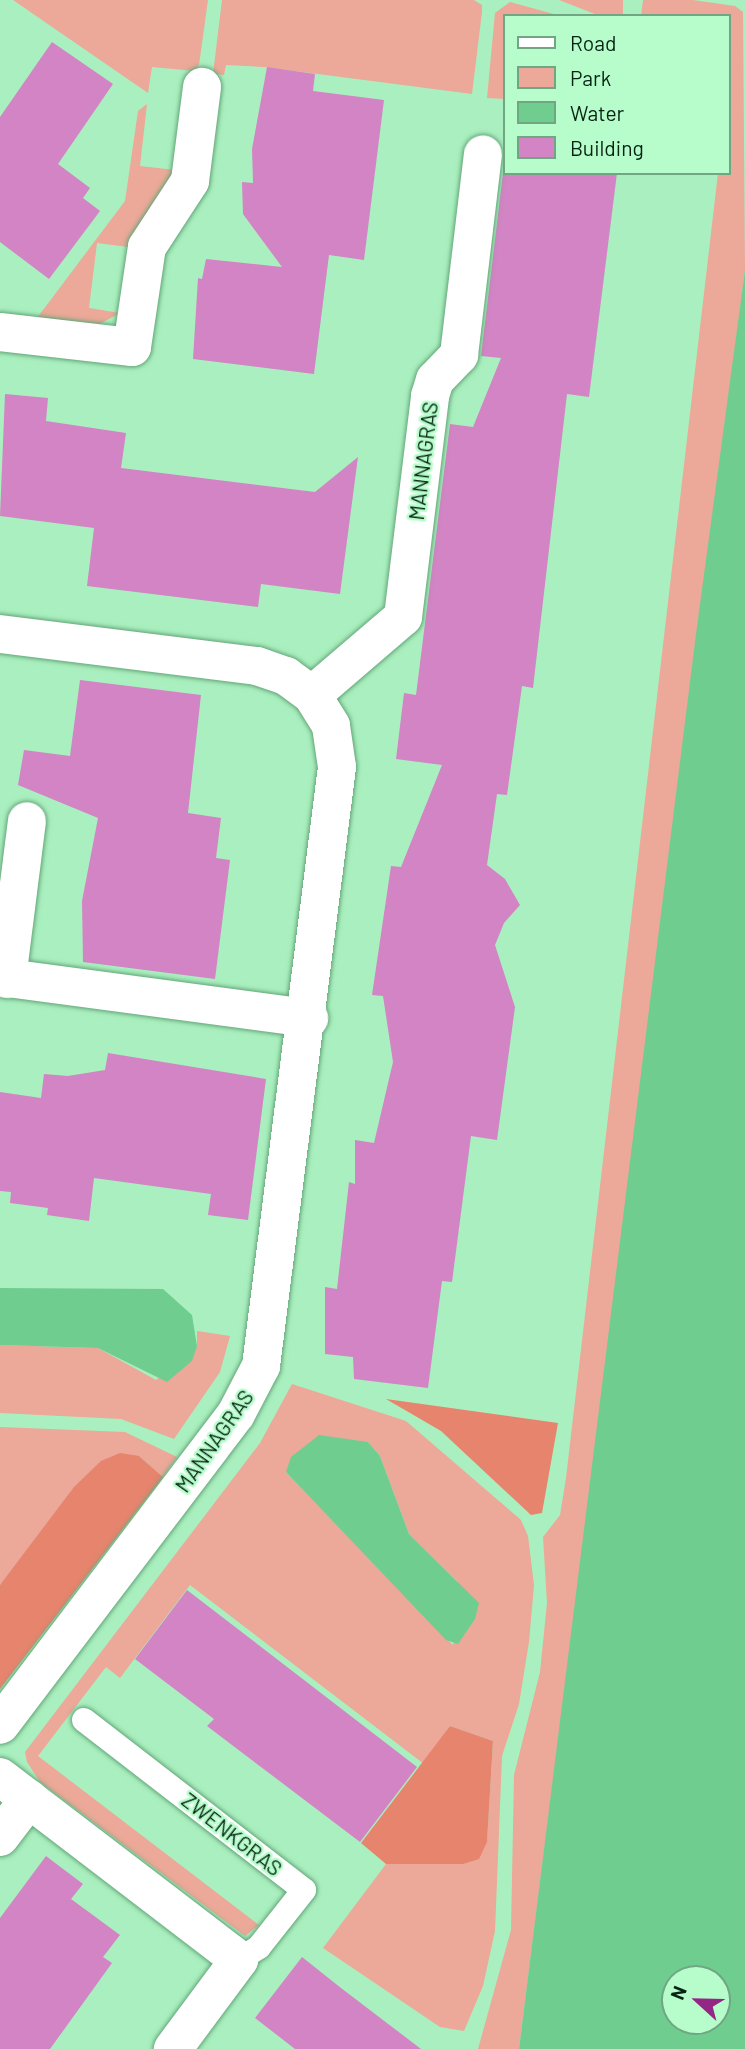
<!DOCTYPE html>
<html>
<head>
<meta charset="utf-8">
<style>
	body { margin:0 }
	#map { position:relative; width:745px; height:2049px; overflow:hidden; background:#aaefbf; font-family:Barlow,sans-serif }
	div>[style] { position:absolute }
	.green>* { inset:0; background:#eca898 }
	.forest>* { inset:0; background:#e7846e }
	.water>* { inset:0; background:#70cd90 }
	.building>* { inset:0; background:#d284c4 }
	.roads { filter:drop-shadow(0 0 2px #63a679) drop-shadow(0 0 2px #63a679) }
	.service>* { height:24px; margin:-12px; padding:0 12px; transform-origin:12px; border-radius:12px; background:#fff }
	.minor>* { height:38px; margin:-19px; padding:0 19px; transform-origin:19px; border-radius:19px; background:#fff }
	span { translate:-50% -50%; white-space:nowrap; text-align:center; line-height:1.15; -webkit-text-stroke:5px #b7fdcc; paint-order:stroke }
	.street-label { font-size:21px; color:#072413 }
	.legend { position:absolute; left:503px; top:14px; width:228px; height:161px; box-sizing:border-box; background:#b7fdcc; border:2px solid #71a682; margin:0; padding:9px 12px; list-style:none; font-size:21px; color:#072413 }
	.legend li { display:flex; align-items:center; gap:14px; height:35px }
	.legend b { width:35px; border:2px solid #71a682 }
	.north { position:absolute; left:661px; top:1965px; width:70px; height:70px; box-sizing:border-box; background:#b7fdcc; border:2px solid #71a682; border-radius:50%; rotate:292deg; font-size:19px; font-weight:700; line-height:28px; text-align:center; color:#072413 }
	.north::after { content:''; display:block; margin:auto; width:24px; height:32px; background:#942686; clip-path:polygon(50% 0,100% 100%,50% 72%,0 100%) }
</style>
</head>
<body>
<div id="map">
	<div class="green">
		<div style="clip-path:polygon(13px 0,208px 0,199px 65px,195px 71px,152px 67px,148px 93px)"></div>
		<div style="clip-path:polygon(222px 0,474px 0,482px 5px,482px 12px,472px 94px,264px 67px,226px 65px,224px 75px,213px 74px)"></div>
		<div style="clip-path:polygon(559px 0,623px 0,623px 14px,600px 16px)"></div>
		<div style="clip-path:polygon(643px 0,693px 0,735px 6px,743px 12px,745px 270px,519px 2049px,478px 2049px,511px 1930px,514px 1775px,540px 1672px,547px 1603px,543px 1537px,560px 1515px,566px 1478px,718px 173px,729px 173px,729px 16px,641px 16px)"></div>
		<div style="clip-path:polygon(510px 2px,561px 16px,505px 16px,505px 99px,487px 98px,495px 13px)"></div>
		<div style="clip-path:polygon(147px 104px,140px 166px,175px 170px,128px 247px,97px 243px,89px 308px,120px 313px,98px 325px,37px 318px,125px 201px,138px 111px)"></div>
		<div style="clip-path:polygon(197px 1331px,230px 1336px,220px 1372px,174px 1439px,121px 1419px,0 1413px,0 1345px,98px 1348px,156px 1380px,197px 1346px)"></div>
		<div style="clip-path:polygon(evenodd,292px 1384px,406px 1421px,521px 1520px,528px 1536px,534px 1585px,529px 1642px,519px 1704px,502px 1756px,495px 1931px,483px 1986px,464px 2031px,440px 2027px,323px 1948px,386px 1864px,463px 1864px,487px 1842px,493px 1741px,450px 1726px,424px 1764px,190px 1585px,120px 1678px,106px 1667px,38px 1756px,259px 1925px,245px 1936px,40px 1782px,27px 1762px,25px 1752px,260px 1443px,292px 1384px,368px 1442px,380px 1456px,409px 1534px,458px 1582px,453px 1645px,286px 1472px,368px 1442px)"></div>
		<div style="clip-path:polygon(0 1427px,125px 1432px,177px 1457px,163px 1477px,139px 1456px,0 1585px)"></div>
	</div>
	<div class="forest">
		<div style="clip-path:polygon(386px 1399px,558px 1423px,542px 1513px,531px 1515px,441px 1431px)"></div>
		<div style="clip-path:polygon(120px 1453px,139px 1456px,163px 1477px,0 1689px,0 1585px,74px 1487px,101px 1461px)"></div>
		<div style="clip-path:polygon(450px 1726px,493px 1741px,487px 1842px,479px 1859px,463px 1864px,386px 1864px,361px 1843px)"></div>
	</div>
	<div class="water">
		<div style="clip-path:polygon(evenodd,745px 270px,745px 2049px,519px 2049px,696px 634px,745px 270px,717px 1979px,717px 2021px,675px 2021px,675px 1979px,717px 1979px)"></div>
		<div style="clip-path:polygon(0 1288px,163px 1289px,192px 1315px,197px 1346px,192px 1361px,167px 1382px,98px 1348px,0 1345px)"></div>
		<div style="clip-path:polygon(319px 1435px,368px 1442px,380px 1456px,409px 1534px,479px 1603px,475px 1619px,458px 1644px,446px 1640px,286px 1472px,291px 1457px)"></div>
	</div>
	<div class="building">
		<div style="clip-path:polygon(52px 42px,113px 84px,58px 164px,90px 188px,83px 198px,100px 211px,49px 279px,0 242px,0 117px)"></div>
		<div style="clip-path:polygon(267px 67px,315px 74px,313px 91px,384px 100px,364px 260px,329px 255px,314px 374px,193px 359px,198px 278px,202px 279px,206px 259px,282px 267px,243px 214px,242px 182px,253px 183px,252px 149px)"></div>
		<div style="clip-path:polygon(503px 173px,617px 173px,589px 397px,567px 394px,533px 688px,522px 686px,507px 795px,497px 794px,487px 865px,505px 879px,520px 905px,504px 923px,495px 945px,515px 1007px,497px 1140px,471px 1136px,452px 1282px,442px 1281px,428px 1388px,354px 1379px,353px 1357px,325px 1354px,325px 1287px,337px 1289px,349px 1182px,355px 1184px,355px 1140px,374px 1143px,393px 1062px,383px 996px,372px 995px,391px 866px,401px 867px,442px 765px,396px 759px,404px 693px,416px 695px,450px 424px,473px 427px,501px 358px,481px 356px)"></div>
		<div style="clip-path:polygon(5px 394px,48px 398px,46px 421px,126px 433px,121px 468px,315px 492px,358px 457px,340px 594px,261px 584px,258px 607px,87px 586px,94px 528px,0 516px)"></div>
		<div style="clip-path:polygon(80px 680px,201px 695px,188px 813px,221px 818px,216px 858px,230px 860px,215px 979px,83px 962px,82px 901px,98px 818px,18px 785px,24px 750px,70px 756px)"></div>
		<div style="clip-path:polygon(108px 1053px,266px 1079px,248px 1220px,208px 1215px,211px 1194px,94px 1178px,89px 1221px,47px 1215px,48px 1208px,10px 1203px,11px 1192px,0 1191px,0 1092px,41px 1098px,44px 1074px,68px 1076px,105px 1070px)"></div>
		<div style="clip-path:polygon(187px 1590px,417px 1767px,360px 1842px,207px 1726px,214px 1719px,135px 1659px)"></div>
		<div style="clip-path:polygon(46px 1856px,83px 1884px,71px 1899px,120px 1935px,103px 1957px,112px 1963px,50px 2049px,0 2049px,0 1918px)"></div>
		<div style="clip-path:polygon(302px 1957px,341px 1988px,421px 2049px,295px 2049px,255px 2018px)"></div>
	</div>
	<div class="roads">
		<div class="service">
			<div style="left:84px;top:1720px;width:278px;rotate:37.7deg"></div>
			<div style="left:304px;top:1890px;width:73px;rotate:128.3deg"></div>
			<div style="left:259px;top:1947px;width:24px;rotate:147deg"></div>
		</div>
		<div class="minor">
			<div style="left:0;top:332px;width:133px;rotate:6.5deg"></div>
			<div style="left:132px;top:347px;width:101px;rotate:-81.5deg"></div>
			<div style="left:147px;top:247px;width:79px;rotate:-56.9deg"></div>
			<div style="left:190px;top:181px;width:95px;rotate:-82.7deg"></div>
			<div style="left:0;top:634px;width:259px;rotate:7.1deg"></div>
			<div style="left:257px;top:666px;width:31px;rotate:19deg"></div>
			<div style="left:286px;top:676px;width:32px;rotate:36deg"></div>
			<div style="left:312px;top:695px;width:36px;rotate:58deg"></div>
			<div style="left:331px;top:726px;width:41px;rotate:81.7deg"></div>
			<div style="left:337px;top:767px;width:604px;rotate:97.23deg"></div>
			<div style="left:261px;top:1366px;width:54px;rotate:117.5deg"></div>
			<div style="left:236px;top:1414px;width:390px;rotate:127.2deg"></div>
			<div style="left:312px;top:695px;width:120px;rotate:-40.6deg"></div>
			<div style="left:403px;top:617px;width:223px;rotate:-83deg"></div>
			<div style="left:430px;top:396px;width:17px;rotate:-73deg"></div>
			<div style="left:435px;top:380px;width:35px;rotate:-46deg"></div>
			<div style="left:459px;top:355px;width:202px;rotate:-83.2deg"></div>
			<div style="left:0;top:977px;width:312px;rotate:7.6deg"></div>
			<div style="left:7px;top:979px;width:159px;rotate:-82.8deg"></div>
			<div style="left:0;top:1777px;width:301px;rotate:37.4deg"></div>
			<div style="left:239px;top:1960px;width:111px;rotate:126.6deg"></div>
			<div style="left:0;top:1837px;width:48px;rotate:-52.7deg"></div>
		</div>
	</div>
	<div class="street-label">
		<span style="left:423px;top:461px;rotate:-83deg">MANNAGRAS</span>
		<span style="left:214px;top:1441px;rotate:-55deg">MANNAGRAS</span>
		<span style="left:232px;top:1834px;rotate:38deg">ZWENKGRAS</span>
	</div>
	<ul class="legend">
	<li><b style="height:9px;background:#fff"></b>Road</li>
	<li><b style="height:19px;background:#eca898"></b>Park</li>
	<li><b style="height:19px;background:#70cd90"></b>Water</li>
	<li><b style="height:19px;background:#d284c4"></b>Building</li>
	</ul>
	<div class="north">N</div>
</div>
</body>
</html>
